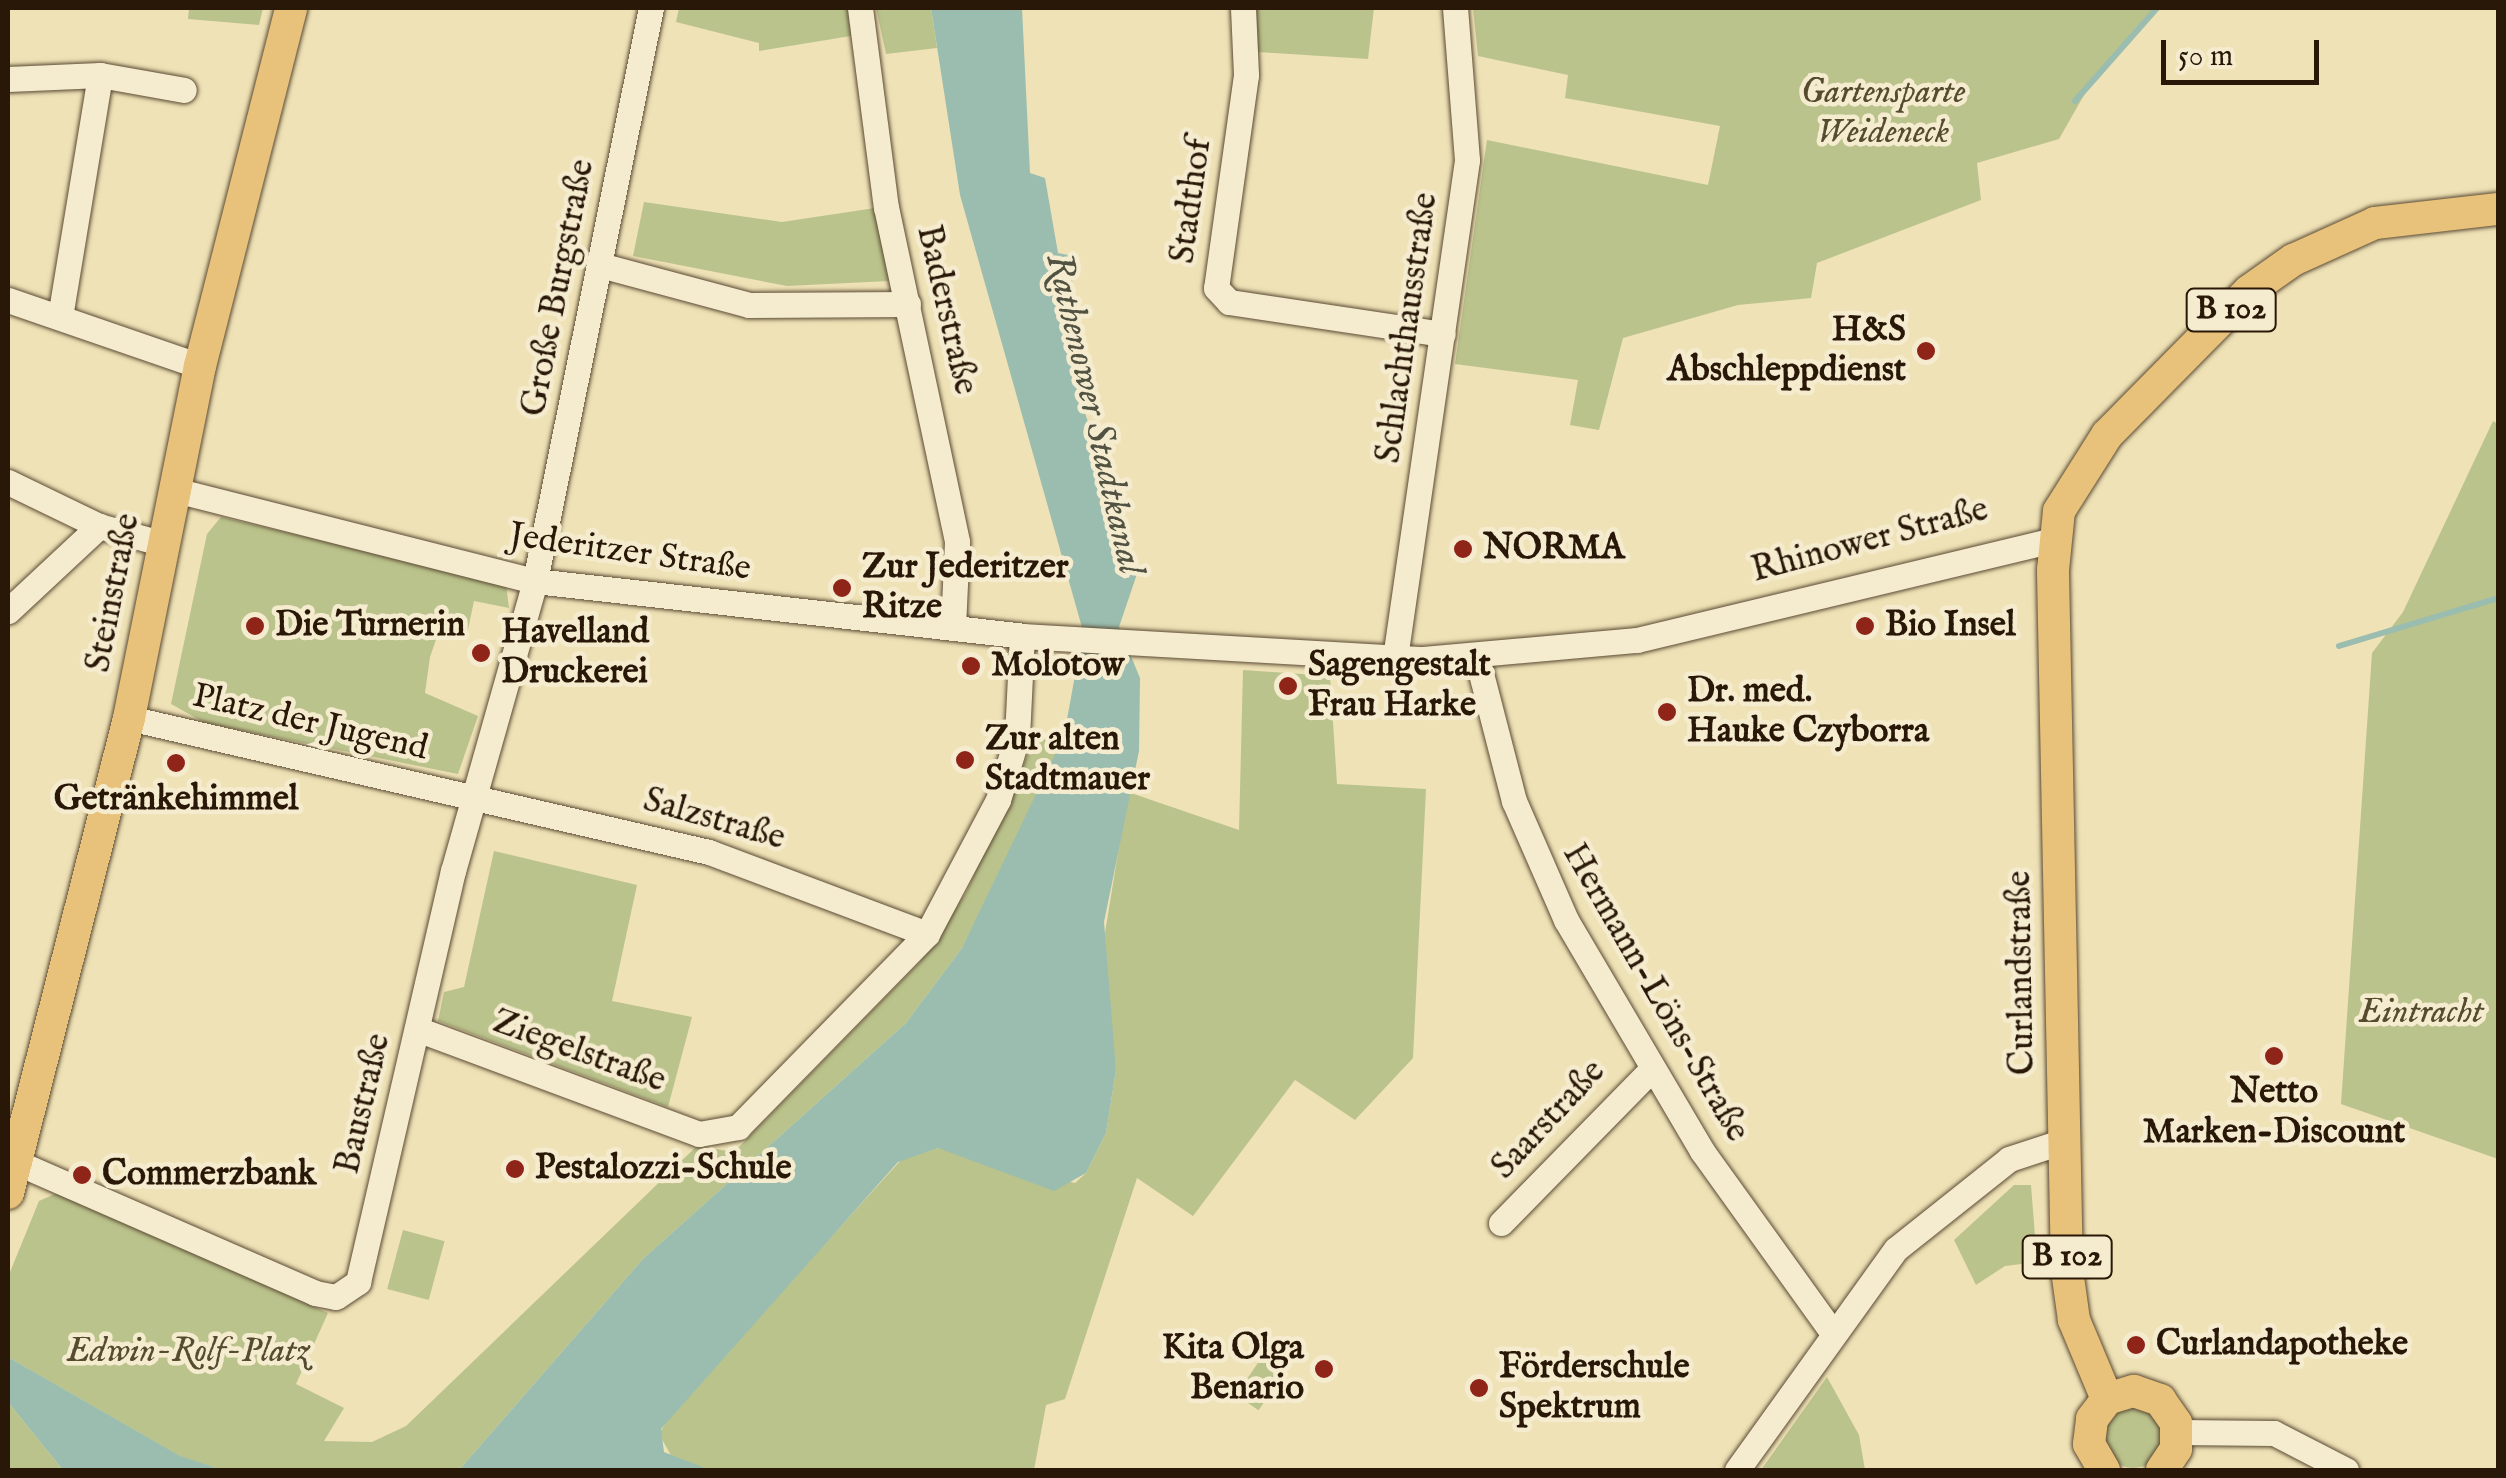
<!DOCTYPE html>
<html>
<head>
<meta charset="utf-8">
<style>
	body { margin:0 }
	#map { position:relative; width:2506px; height:1478px; overflow:hidden; background:#efe2b6; font-family:"IM FELL English",serif }
	div>[style] { position:absolute }
	.green>* { inset:0; background:#bbc38c; transform-origin:0 0 }
	.round { border-radius:50% }
	.water>* { inset:0; background:#9abdb0 }
	.stream>* { height:6px; margin:-3px; padding:0 3px; transform-origin:3px; border-radius:3px; background:#9abdb0 }
	.roads { filter:drop-shadow(0 0 2px #5a4a33) drop-shadow(0 0 2px #5a4a33) }
	.minor>* { height:25px; margin:-12.5px; padding:0 12.5px; transform-origin:12.5px; border-radius:12.5px; background:#f5ecd0 }
	.major>* { height:32px; margin:-16px; padding:0 16px; transform-origin:16px; border-radius:16px; background:#e8c17b }
	.dots>* { width:28px; height:28px; translate:-50% -50%; box-sizing:border-box; border:5px solid #f5ecd0; border-radius:50% }
	span { translate:-50% -50%; white-space:nowrap; text-align:center; line-height:1.15; -webkit-text-stroke:9px #f5ecd0; paint-order:stroke }
	.shield-label span { padding:2px 8px; background:#f5ecd0; border:2px solid; border-radius:8px; -webkit-text-stroke-width:0 }
	.shield-label { font-size:32px; color:#291807; font-weight:700 }
	.park-label { font-size:35px; color:#554b2f; font-style:italic }
	.street-label { font-size:35px; color:#291807 }
	.poi-label { font-size:35px; color:#291807; font-weight:700 }
	.right { translate:-100% -50%; text-align:right }
	.left { translate:0 -50%; text-align:left }
	.water-label { font-size:38px; color:#515242; font-style:italic }
	.frame { position:absolute; inset:0; border:10px solid #291807; pointer-events:none }
	.scale { position:absolute; left:2161px; top:40px; width:158px; height:45px; box-sizing:border-box; border:5px solid #291807; border-top:0; padding-left:12px; font-size:30px; line-height:35px; white-space:nowrap; color:#291807; -webkit-text-stroke:8px #f5ecd0; paint-order:stroke }
</style>
</head>
<body>
<div id="map">
	<div class="green">
		<div style="clip-path:polygon(189px 8px,263px 8px,259px 25px,188px 19px)"></div>
		<div style="clip-path:polygon(679px 8px,851px 8px,857px 35px,759px 51px,759px 43px,676px 22px)"></div>
		<div style="clip-path:polygon(876px 8px,931px 8px,937px 48px,886px 54px)"></div>
		<div style="clip-path:polygon(1253px 8px,1374px 8px,1368px 59px,1258px 52px)"></div>
		<div style="clip-path:polygon(1473px 8px,2159px 8px,2088px 88px,2059px 139px,1977px 163px,1981px 200px,1817px 263px,1811px 298px,1738px 305px,1623px 338px,1599px 430px,1570px 425px,1578px 380px,1455px 364px,1487px 140px,1708px 185px,1720px 126px,1565px 98px,1568px 75px,1478px 56px)"></div>
		<div style="clip-path:polygon(644px 202px,782px 222px,875px 208px,889px 281px,787px 286px,633px 256px)"></div>
		<div style="clip-path:polygon(2493px 421px,2498px 424px,2498px 1159px,2341px 1104px,2372px 653px,2403px 612px)"></div>
		<div style="clip-path:polygon(221px 517px,506px 584px,509px 608px,474px 601px,466px 639px,438px 634px,430px 657px,425px 693px,478px 716px,458px 774px,205px 723px,171px 704px,207px 534px)"></div>
		<div style="clip-path:polygon(1243px 670px,1330px 676px,1337px 784px,1426px 789px,1413px 1058px,1355px 1120px,1295px 1080px,1193px 1216px,1137px 1178px,1065px 1399px,1046px 1405px,1034px 1470px,710px 1470px,673px 1459px,659px 1434px,672px 1412px,901px 1160px,938px 1148px,1075px 1183px,1086px 1173px,1106px 1133px,1116px 1070px,1102px 951px,1128px 792px,1239px 830px)"></div>
		<div style="clip-path:polygon(1036px 736px,1064px 737px,1047px 782px,962px 948px,906px 1023px,643px 1259px,459px 1470px,223px 1470px,181px 1457px,8px 1357px,8px 1277px,39px 1201px,57px 1193px,328px 1313px,296px 1384px,344px 1408px,324px 1441px,372px 1442px,406px 1426px,697px 1146px,734px 1152px,920px 962px,966px 893px)"></div>
		<div style="clip-path:polygon(494px 851px,637px 885px,612px 1001px,692px 1017px,668px 1107px,438px 1021px,444px 992px,464px 987px)"></div>
		<div style="clip-path:polygon(2014px 1185px,2031px 1185px,2037px 1262px,2005px 1266px,1976px 1285px,1954px 1240px)"></div>
		<div style="left:403px;top:1230px;width:43px;height:61px;rotate:15deg"></div>
		<div style="left:1272px;top:1342px;width:27px;height:64px;rotate:34deg"></div>
		<div style="clip-path:polygon(1827px 1377px,1859px 1435px,1865px 1470px,1761px 1470px)"></div>
		<div style="clip-path:polygon(8px 1402px,63px 1470px,8px 1470px)"></div>
		<div class="round" style="left:2103px;top:1408px;width:60px;height:60px"></div>
	</div>
	<div class="water">
		<div style="clip-path:polygon(931px 8px,1022px 8px,1030px 173px,1045px 178px,1058px 253px,1068px 255px,1090px 389px,1083px 407px,1138px 571px,1119px 627px,1140px 678px,1139px 751px,1104px 922px,1116px 1070px,1106px 1133px,1086px 1173px,1054px 1191px,938px 1148px,898px 1162px,661px 1429px,664px 1452px,710px 1470px,459px 1470px,643px 1259px,906px 1023px,962px 948px,1064px 736px,1083px 631px,960px 195px)"></div>
		<div style="clip-path:polygon(8px 1357px,180px 1456px,223px 1470px,63px 1470px,8px 1402px)"></div>
	</div>
	<div class="stream">
		<div style="left:2075px;top:101px;width:124px;rotate:-48.6deg"></div>
		<div style="left:2339px;top:646px;width:166px;rotate:-16.8deg"></div>
	</div>
	<div class="roads">
		<div class="minor">
			<div style="left:860px;top:8px;width:201px;rotate:82.6deg"></div>
			<div style="left:886px;top:207px;width:342px;rotate:78deg"></div>
			<div style="left:957px;top:542px;width:85px;rotate:92.7deg"></div>
			<div style="left:1243px;top:8px;width:67px;rotate:87.4deg"></div>
			<div style="left:1246px;top:75px;width:215px;rotate:98deg"></div>
			<div style="left:1216px;top:288px;width:19px;rotate:47deg"></div>
			<div style="left:1229px;top:302px;width:216px;rotate:8.5deg"></div>
			<div style="left:8px;top:79px;width:92px;rotate:-2.5deg"></div>
			<div style="left:100px;top:75px;width:85px;rotate:10.1deg"></div>
			<div style="left:600px;top:265px;width:154px;rotate:15deg"></div>
			<div style="left:749px;top:305px;width:159px;rotate:-0.4deg"></div>
			<div style="left:8px;top:300px;width:203px;rotate:19deg"></div>
			<div style="left:61px;top:311px;width:239px;rotate:-80.6deg"></div>
			<div style="left:8px;top:482px;width:101px;rotate:25.8deg"></div>
			<div style="left:175px;top:490px;width:371px;rotate:14.2deg"></div>
			<div style="left:535px;top:581px;width:490px;rotate:6.4deg"></div>
			<div style="left:1022px;top:636px;width:402px;rotate:3.3deg"></div>
			<div style="left:1423px;top:659px;width:215px;rotate:-5.1deg"></div>
			<div style="left:1637px;top:640px;width:428px;rotate:-13.5deg"></div>
			<div style="left:8px;top:611px;width:125px;rotate:-43deg"></div>
			<div style="left:99px;top:526px;width:67px;rotate:15.5deg"></div>
			<div style="left:1395px;top:658px;width:503px;rotate:-81.77deg"></div>
			<div style="left:1467px;top:160px;width:152px;rotate:-94.5deg"></div>
			<div style="left:1477px;top:658px;width:148px;rotate:75.5deg"></div>
			<div style="left:1514px;top:801px;width:130px;rotate:66.4deg"></div>
			<div style="left:1566px;top:920px;width:268px;rotate:59.5deg"></div>
			<div style="left:1702px;top:1151px;width:224px;rotate:54.3deg"></div>
			<div style="left:129px;top:718px;width:595px;rotate:13.01deg"></div>
			<div style="left:709px;top:852px;width:233px;rotate:20.6deg"></div>
			<div style="left:417px;top:1029px;width:301px;rotate:20.4deg"></div>
			<div style="left:699px;top:1134px;width:40px;rotate:-10deg"></div>
			<div style="left:738px;top:1127px;width:270px;rotate:-45.6deg"></div>
			<div style="left:927px;top:934px;width:152px;rotate:-62.1deg"></div>
			<div style="left:998px;top:800px;width:66px;rotate:-73.2deg"></div>
			<div style="left:1017px;top:737px;width:101px;rotate:-87.2deg"></div>
			<div style="left:18px;top:1163px;width:324px;rotate:23.6deg"></div>
			<div style="left:315px;top:1293px;width:21px;rotate:11deg"></div>
			<div style="left:336px;top:1297px;width:27px;rotate:-34deg"></div>
			<div style="left:358px;top:1282px;width:422px;rotate:-77deg"></div>
			<div style="left:453px;top:871px;width:301px;rotate:-74.2deg"></div>
			<div style="left:535px;top:581px;width:585px;rotate:-78.56deg"></div>
			<div style="left:1501px;top:1223px;width:216px;rotate:-45.6deg"></div>
			<div style="left:2178px;top:1432px;width:96px;rotate:0.6deg"></div>
			<div style="left:2274px;top:1433px;width:81px;rotate:27.2deg"></div>
			<div style="left:1737px;top:1470px;width:272px;rotate:-54.3deg"></div>
			<div style="left:1896px;top:1249px;width:144px;rotate:-38.5deg"></div>
			<div style="left:2009px;top:1159px;width:58px;rotate:-18.1deg"></div>
		</div>
		<div class="major">
			<div style="left:8px;top:1193px;width:490px;rotate:-75.7deg"></div>
			<div style="left:129px;top:718px;width:359px;rotate:-78.6deg"></div>
			<div style="left:200px;top:366px;width:369px;rotate:-75.7deg"></div>
			<div style="left:2107px;top:1399px;width:86px;rotate:-112.7deg"></div>
			<div style="left:2074px;top:1320px;width:50px;rotate:-98deg"></div>
			<div style="left:2067px;top:1270px;width:700px;rotate:-91.15deg"></div>
			<div style="left:2053px;top:570px;width:59px;rotate:-84.2deg"></div>
			<div style="left:2059px;top:511px;width:90px;rotate:-57.7deg"></div>
			<div style="left:2107px;top:435px;width:202px;rotate:-45.4deg"></div>
			<div style="left:2249px;top:291px;width:54px;rotate:-35.2deg"></div>
			<div style="left:2293px;top:260px;width:90px;rotate:-24.3deg"></div>
			<div style="left:2375px;top:223px;width:124px;rotate:-6.5deg"></div>
			<div style="left:2104px;top:1470px;width:30px;rotate:-120deg"></div>
			<div style="left:2089px;top:1444px;width:25px;rotate:-83deg"></div>
			<div style="left:2092px;top:1419px;width:25px;rotate:-53deg"></div>
			<div style="left:2107px;top:1399px;width:28px;rotate:-17deg"></div>
			<div style="left:2134px;top:1391px;width:28px;rotate:19deg"></div>
			<div style="left:2160px;top:1400px;width:28px;rotate:55deg"></div>
			<div style="left:2176px;top:1423px;width:26px;rotate:90deg"></div>
			<div style="left:2176px;top:1449px;width:25px;rotate:124deg"></div>
		</div>
	</div>
	<div class="dots">
		<div style="left:1926px;top:351px;background:#8f2418"></div>
		<div style="left:1463px;top:549px;background:#8f2418"></div>
		<div style="left:842px;top:588px;background:#8f2418"></div>
		<div style="left:255px;top:626px;background:#8f2418"></div>
		<div style="left:1865px;top:626px;background:#8f2418"></div>
		<div style="left:481px;top:653px;background:#8f2418"></div>
		<div style="left:971px;top:666px;background:#8f2418"></div>
		<div style="left:1288px;top:686px;background:#8f2418"></div>
		<div style="left:1667px;top:712px;background:#8f2418"></div>
		<div style="left:965px;top:760px;background:#8f2418"></div>
		<div style="left:176px;top:763px;background:#8f2418"></div>
		<div style="left:2274px;top:1056px;background:#8f2418"></div>
		<div style="left:515px;top:1169px;background:#8f2418"></div>
		<div style="left:82px;top:1175px;background:#8f2418"></div>
		<div style="left:2136px;top:1345px;background:#8f2418"></div>
		<div style="left:1324px;top:1369px;background:#8f2418"></div>
		<div style="left:1479px;top:1388px;background:#8f2418"></div>
	</div>
	<div class="shield-label">
		<span style="left:2231px;top:310px">B 102</span>
		<span style="left:2067px;top:1257px">B 102</span>
	</div>
	<div class="park-label">
		<span style="left:1883px;top:113px">Gartensparte<br>Weideneck</span>
		<span style="left:2421px;top:1013px">Eintracht</span>
		<span style="left:188px;top:1352px">Edwin-Rolf-Platz</span>
	</div>
	<div class="street-label">
		<span style="left:1192px;top:201px;rotate:-82deg">Stadthof</span>
		<span style="left:559px;top:288px;rotate:-79deg">Große Burgstraße</span>
		<span style="left:946px;top:310px;rotate:77deg">Baderstraße</span>
		<span style="left:1408px;top:328px;rotate:-82deg">Schlachthausstraße</span>
		<span style="left:1870px;top:541px;rotate:-15deg">Rhinower Straße</span>
		<span style="left:630px;top:553px;rotate:8deg">Jederitzer Straße</span>
		<span style="left:114px;top:593px;rotate:-79deg">Steinstraße</span>
		<span style="left:310px;top:723px;rotate:13deg">Platz der Jugend</span>
		<span style="left:714px;top:820px;rotate:16deg">Salzstraße</span>
		<span style="left:2022px;top:973px;rotate:-91deg">Curlandstraße</span>
		<span style="left:1655px;top:993px;rotate:60deg">Hermann-Löns-Straße</span>
		<span style="left:579px;top:1052px;rotate:20deg">Ziegelstraße</span>
		<span style="left:364px;top:1104px;rotate:-77deg">Baustraße</span>
		<span style="left:1549px;top:1120px;rotate:-47deg">Saarstraße</span>
	</div>
	<div class="poi-label">
		<span class="right" style="left:1906px;top:351px">H&amp;S<br>Abschleppdienst</span>
		<span class="left" style="left:1483px;top:549px">NORMA</span>
		<span class="left" style="left:862px;top:588px">Zur Jederitzer<br>Ritze</span>
		<span class="left" style="left:275px;top:626px">Die Turnerin</span>
		<span class="left" style="left:1885px;top:626px">Bio Insel</span>
		<span class="left" style="left:501px;top:653px">Havelland<br>Druckerei</span>
		<span class="left" style="left:991px;top:666px">Molotow</span>
		<span class="left" style="left:1308px;top:686px">Sagengestalt<br>Frau Harke</span>
		<span class="left" style="left:1687px;top:712px">Dr. med.<br>Hauke Czyborra</span>
		<span class="left" style="left:985px;top:760px">Zur alten<br>Stadtmauer</span>
		<span style="left:176px;top:800px">Getränkehimmel</span>
		<span style="left:2274px;top:1113px">Netto<br>Marken-Discount</span>
		<span class="left" style="left:535px;top:1169px">Pestalozzi-Schule</span>
		<span class="left" style="left:102px;top:1175px">Commerzbank</span>
		<span class="left" style="left:2156px;top:1345px">Curlandapotheke</span>
		<span class="right" style="left:1304px;top:1369px">Kita Olga<br>Benario</span>
		<span class="left" style="left:1499px;top:1388px">Förderschule<br>Spektrum</span>
	</div>
	<div class="water-label">
		<span style="left:1093px;top:414px;rotate:77deg">Rathenower Stadtkanal</span>
	</div>
	<div class="frame"></div>
	<div class="scale">50 m</div>
</div>
</body>
</html>
